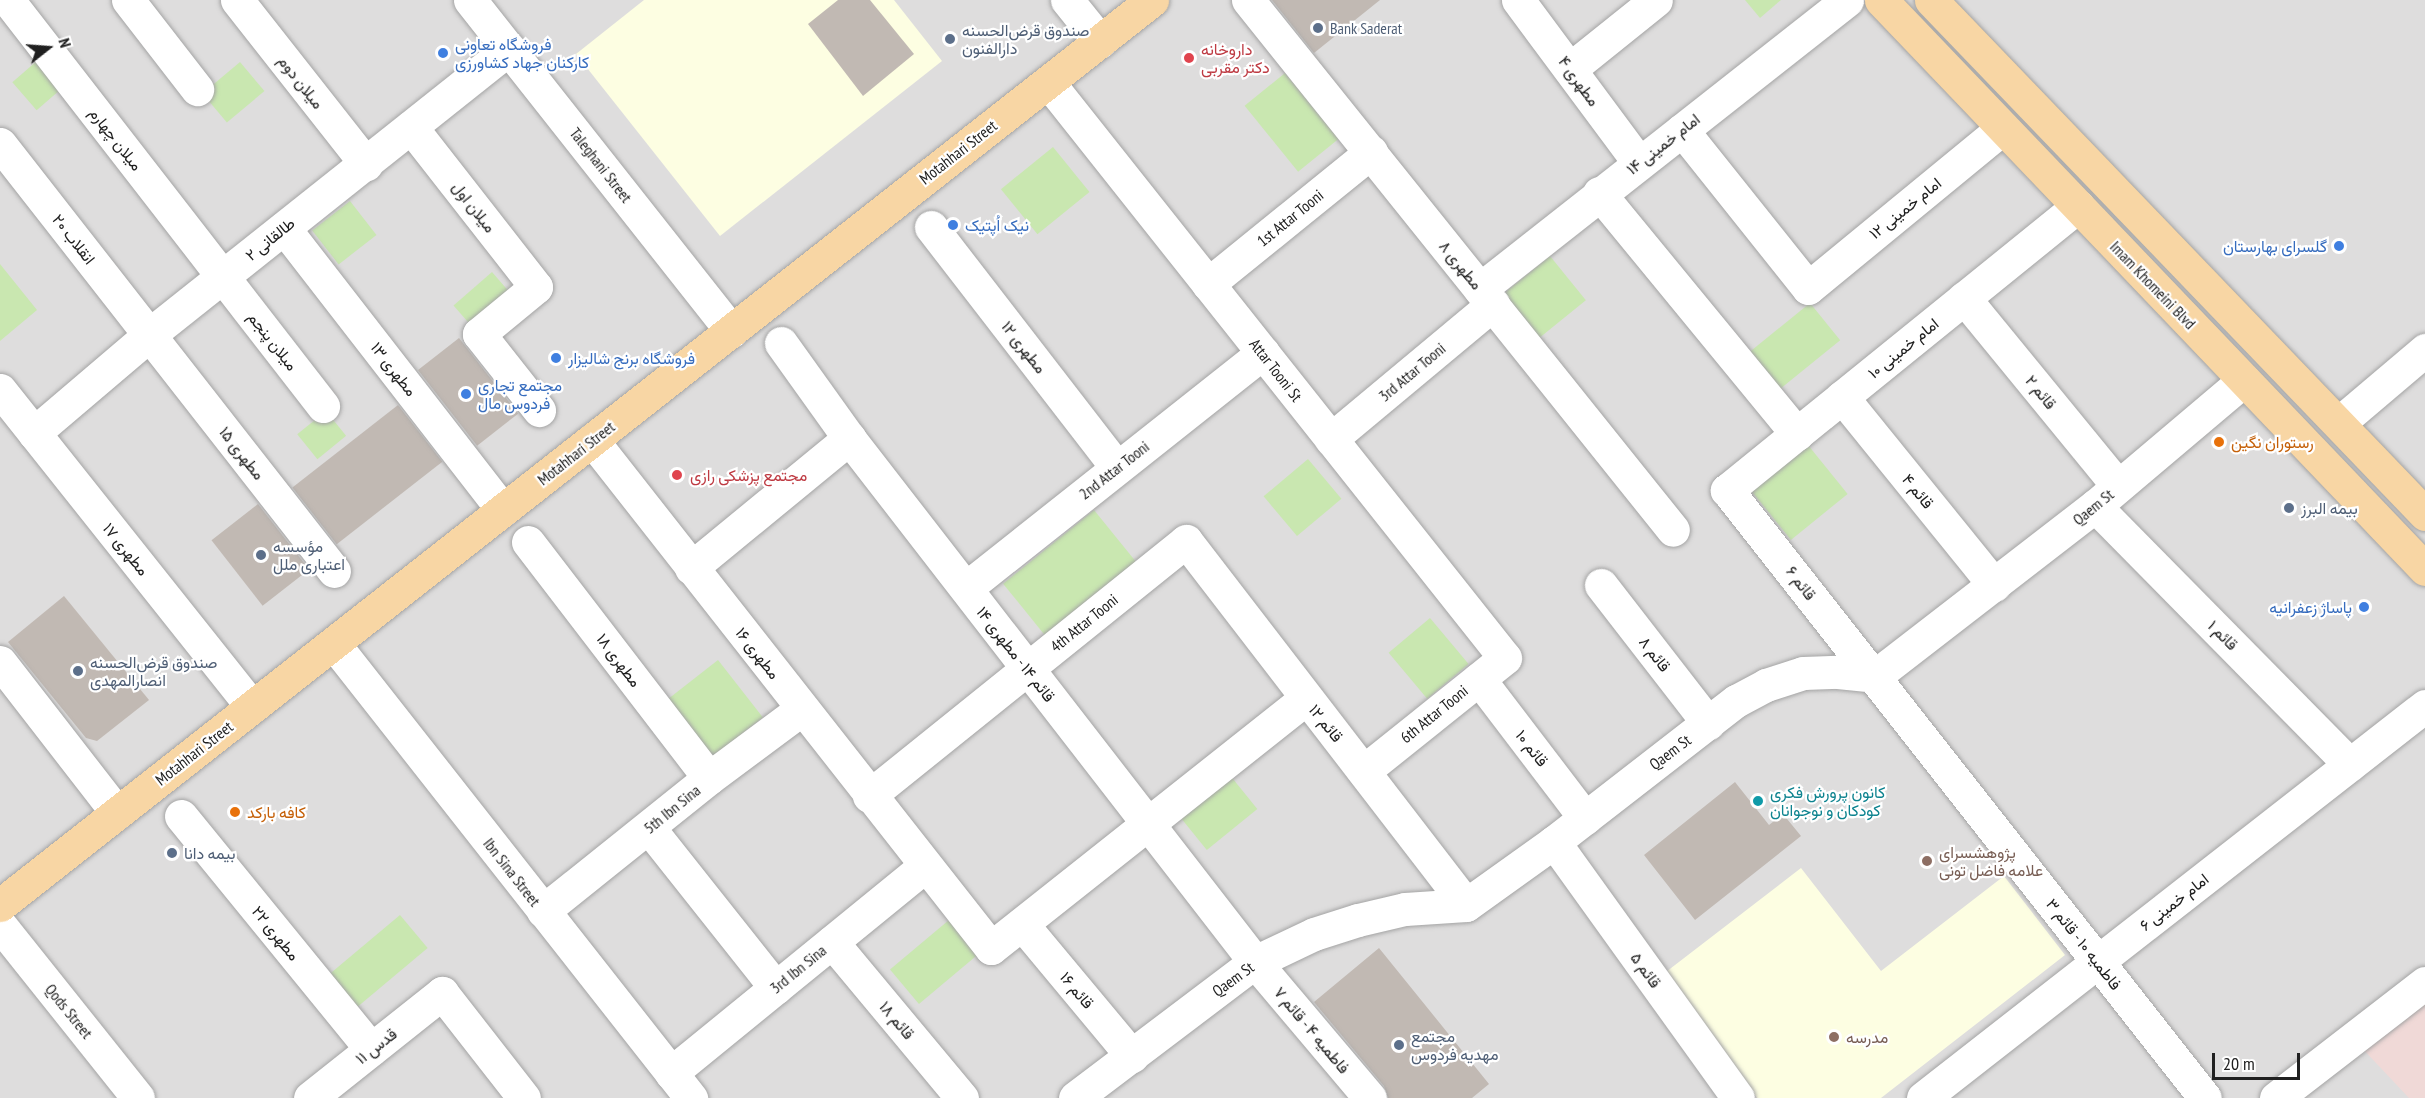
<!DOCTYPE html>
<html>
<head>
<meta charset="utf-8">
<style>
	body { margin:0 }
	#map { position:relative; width:2425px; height:1098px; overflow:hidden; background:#f0ede7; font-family:"PT Sans Narrow",Vazirmatn,sans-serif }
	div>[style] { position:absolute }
	.residential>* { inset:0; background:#dedddd; transform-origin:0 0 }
	.commercial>* { inset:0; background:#f0d9d7 }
	.education>* { inset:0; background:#fdfee2 }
	.grass>* { inset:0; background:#c9e7b0; transform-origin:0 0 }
	.building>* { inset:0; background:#c1b9b3; transform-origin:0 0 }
	.roads { filter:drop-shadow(0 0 2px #a4a4a4) drop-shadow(0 0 2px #a4a4a4) }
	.minor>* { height:33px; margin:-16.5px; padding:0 16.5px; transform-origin:16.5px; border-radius:16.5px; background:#fff }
	.major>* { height:33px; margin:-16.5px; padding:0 16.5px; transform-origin:16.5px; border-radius:16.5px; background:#f8d6a4 }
	.dots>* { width:16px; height:16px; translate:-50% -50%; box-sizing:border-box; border:3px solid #fff; border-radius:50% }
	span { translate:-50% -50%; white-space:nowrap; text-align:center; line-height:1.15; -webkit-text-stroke:4.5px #fff; paint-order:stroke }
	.service-label { font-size:16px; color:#4e5e75 }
	.left { translate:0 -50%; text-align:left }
	.shop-label { font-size:16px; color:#366cbe }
	.right { translate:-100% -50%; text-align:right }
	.health-label { font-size:16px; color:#be3a42 }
	.street-label { font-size:16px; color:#202020 }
	.food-label { font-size:16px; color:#c56008 }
	.culture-label { font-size:16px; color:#0d838f }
	.education-label { font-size:16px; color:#785e54 }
	.north { position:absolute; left:18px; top:18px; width:60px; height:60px; -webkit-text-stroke:4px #fff; paint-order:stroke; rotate:73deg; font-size:16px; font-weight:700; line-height:24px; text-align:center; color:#202020 }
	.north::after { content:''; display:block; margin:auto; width:21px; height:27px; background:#202020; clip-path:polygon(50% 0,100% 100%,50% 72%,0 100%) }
	.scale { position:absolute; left:2212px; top:1053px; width:88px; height:27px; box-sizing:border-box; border:3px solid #202020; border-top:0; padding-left:8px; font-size:18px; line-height:21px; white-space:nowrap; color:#202020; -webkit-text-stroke:4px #fff; paint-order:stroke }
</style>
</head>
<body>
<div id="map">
	<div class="residential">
		<div style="left:0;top:0;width:2425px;height:1098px"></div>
	</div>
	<div class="commercial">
		<div style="clip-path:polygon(2425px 994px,2425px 1098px,2409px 1098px,2360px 1046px)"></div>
	</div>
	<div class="education">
		<div style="clip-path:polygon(644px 0,894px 0,942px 61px,720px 236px,576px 54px)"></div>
		<div style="clip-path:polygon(1801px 868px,1881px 971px,2004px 876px,2065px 955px,1881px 1098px,1757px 1098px,1662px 975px)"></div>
	</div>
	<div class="grass">
		<div style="clip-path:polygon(1745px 0,1781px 0,1760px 18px)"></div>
		<div style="left:38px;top:60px;width:37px;height:34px;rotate:49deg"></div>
		<div style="left:240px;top:62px;width:38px;height:49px;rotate:50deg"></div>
		<div style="left:1285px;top:73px;width:85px;height:52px;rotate:51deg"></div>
		<div style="left:1053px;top:147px;width:58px;height:67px;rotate:51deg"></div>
		<div style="left:350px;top:201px;width:43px;height:48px;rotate:52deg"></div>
		<div style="left:1550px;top:256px;width:57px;height:62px;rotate:51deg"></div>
		<div style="clip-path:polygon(0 264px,37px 310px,0 341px)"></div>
		<div style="left:492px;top:272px;width:30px;height:51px;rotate:49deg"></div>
		<div style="left:1810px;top:303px;width:48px;height:77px;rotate:51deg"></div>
		<div style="left:326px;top:411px;width:32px;height:37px;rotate:51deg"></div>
		<div style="left:1808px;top:445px;width:63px;height:73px;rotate:51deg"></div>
		<div style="left:1308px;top:459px;width:52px;height:58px;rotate:50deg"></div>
		<div style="left:1094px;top:510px;width:68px;height:117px;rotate:51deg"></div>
		<div style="left:1430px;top:618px;width:60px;height:54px;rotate:50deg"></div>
		<div style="left:718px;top:660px;width:73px;height:69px;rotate:52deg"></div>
		<div style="left:1229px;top:774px;width:45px;height:65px;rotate:51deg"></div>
		<div style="left:400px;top:915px;width:43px;height:93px;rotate:50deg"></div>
		<div style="left:949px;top:920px;width:45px;height:77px;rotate:50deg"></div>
	</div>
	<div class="building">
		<div style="clip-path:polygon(838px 0,870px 0,914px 54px,863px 96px,808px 24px)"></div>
		<div style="clip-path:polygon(1272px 0,1380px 0,1314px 53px)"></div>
		<div style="left:459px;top:338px;width:96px;height:52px;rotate:52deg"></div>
		<div style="left:398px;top:405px;width:72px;height:134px;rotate:52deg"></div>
		<div style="left:258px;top:504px;width:83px;height:59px;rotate:52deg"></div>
		<div style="clip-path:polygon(64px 596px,149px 700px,97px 741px,86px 738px,8px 642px)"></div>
		<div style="clip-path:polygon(1735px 782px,1769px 825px,1783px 814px,1801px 836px,1695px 920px,1644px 855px)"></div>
		<div style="clip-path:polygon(1379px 948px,1489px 1084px,1472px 1098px,1388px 1098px,1384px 1086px,1314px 1002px)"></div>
	</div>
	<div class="roads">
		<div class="minor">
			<div style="left:8px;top:0;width:514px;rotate:52.19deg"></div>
			<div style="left:128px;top:0;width:113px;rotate:52.2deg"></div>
			<div style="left:237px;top:0;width:209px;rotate:51.8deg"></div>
			<div style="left:470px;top:0;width:422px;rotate:51.7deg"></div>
			<div style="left:1067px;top:0;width:53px;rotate:51.2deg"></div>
			<div style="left:1248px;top:0;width:679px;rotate:51.27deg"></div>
			<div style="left:1518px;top:0;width:203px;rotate:53.4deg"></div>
			<div style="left:1570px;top:69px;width:110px;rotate:-38.7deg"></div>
			<div style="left:1048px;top:82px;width:735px;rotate:51.57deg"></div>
			<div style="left:1505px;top:658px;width:181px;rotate:141.3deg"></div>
			<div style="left:411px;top:127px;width:203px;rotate:52deg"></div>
			<div style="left:536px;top:287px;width:74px;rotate:140.5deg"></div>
			<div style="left:479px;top:334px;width:97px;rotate:51.7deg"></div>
			<div style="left:1682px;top:130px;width:202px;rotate:51.4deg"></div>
			<div style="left:1808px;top:288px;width:252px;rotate:-39.4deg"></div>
			<div style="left:0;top:144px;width:542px;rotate:51.97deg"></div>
			<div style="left:1599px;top:193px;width:312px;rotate:50.6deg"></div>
			<div style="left:2078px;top:206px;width:452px;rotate:141deg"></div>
			<div style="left:1727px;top:490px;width:773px;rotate:51.83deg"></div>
			<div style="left:931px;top:227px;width:304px;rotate:52.3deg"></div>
			<div style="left:284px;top:228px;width:357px;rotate:52.2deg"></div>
			<div style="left:1208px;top:284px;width:210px;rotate:-39deg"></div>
			<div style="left:1480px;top:289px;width:467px;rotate:-38.2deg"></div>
			<div style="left:1964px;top:298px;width:243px;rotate:50.7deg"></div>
			<div style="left:781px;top:343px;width:117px;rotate:54.4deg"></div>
			<div style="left:849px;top:438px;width:663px;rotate:52.23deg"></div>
			<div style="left:1255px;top:962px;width:178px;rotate:49.8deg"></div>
			<div style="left:0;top:390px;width:405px;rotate:51.5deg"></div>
			<div style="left:1842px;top:397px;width:242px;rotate:51deg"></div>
			<div style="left:2339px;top:423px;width:113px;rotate:-40.3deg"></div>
			<div style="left:34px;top:433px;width:151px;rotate:-40.4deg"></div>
			<div style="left:149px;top:335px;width:460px;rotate:-38.5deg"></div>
			<div style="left:1331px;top:439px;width:211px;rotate:-39.8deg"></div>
			<div style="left:592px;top:440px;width:646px;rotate:51.85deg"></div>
			<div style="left:991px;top:948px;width:402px;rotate:-38.4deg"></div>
			<div style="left:2095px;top:506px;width:363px;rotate:45.4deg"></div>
			<div style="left:528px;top:542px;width:297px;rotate:52.5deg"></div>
			<div style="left:691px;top:568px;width:205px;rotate:-39.4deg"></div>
			<div style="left:1601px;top:585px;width:175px;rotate:52.2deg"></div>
			<div style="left:966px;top:588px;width:379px;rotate:-38.4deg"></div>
			<div style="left:334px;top:644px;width:578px;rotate:51.82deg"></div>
			<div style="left:0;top:662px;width:191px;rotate:52.2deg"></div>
			<div style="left:1479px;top:679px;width:175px;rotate:52.7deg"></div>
			<div style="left:869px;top:796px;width:407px;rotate:-38.8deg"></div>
			<div style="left:1186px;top:541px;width:459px;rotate:52.4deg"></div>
			<div style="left:181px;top:816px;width:301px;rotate:50.8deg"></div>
			<div style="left:649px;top:828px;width:204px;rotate:51.6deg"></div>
			<div style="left:1554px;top:842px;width:315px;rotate:54.3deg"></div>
			<div style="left:543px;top:911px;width:213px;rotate:-38.7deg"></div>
			<div style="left:709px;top:778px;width:116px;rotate:-36.6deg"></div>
			<div style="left:1022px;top:924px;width:172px;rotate:50.2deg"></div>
			<div style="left:0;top:925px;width:221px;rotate:51.4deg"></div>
			<div style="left:832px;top:942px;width:203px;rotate:50.2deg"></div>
			<div style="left:671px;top:1073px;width:328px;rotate:-39.2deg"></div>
			<div style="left:310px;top:1098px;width:169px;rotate:-38.5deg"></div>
			<div style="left:442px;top:993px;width:133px;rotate:52deg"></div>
			<div style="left:1075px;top:1098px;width:226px;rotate:-37.1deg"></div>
			<div style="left:1255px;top:962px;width:65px;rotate:-25.4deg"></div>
			<div style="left:1314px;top:934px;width:46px;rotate:-17.7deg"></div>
			<div style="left:1358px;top:920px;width:48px;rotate:-13.2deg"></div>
			<div style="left:1405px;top:909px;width:61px;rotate:-3.8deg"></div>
			<div style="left:1466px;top:905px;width:108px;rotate:-35.6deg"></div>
			<div style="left:1554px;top:842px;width:230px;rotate:-37.8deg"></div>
			<div style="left:1736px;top:701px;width:34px;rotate:-28deg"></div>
			<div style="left:1766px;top:685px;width:39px;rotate:-18deg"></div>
			<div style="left:1803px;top:673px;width:35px;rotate:-2deg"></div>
			<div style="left:1838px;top:672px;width:37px;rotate:6deg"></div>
			<div style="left:1875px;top:676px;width:278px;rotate:-37.7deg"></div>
			<div style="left:2095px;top:506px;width:195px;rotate:-40.2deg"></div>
			<div style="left:1923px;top:1098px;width:637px;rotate:-37.99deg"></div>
			<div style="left:2276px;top:1098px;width:188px;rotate:-37.7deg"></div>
		</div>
		<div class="major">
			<div style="left:1881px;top:0;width:787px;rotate:46.29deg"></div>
			<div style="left:1931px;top:0;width:713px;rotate:46.14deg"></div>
			<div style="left:0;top:905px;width:1465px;rotate:-38.15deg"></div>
		</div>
	</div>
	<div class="dots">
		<div style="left:1318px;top:28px;background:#5c6f8a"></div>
		<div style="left:950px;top:39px;background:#5c6f8a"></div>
		<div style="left:443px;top:53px;background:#3f7fe0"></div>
		<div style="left:1189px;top:58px;background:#e0444e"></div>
		<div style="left:953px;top:225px;background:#3f7fe0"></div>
		<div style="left:2339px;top:246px;background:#3f7fe0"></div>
		<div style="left:556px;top:358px;background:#3f7fe0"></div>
		<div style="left:466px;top:394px;background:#3f7fe0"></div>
		<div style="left:2219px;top:442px;background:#e8710a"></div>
		<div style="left:677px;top:475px;background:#e0444e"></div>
		<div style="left:2289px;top:508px;background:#5c6f8a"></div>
		<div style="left:261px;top:555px;background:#5c6f8a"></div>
		<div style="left:2364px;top:607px;background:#3f7fe0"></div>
		<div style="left:78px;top:671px;background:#5c6f8a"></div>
		<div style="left:1758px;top:801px;background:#0f9aa8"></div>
		<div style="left:235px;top:812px;background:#e8710a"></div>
		<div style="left:172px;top:853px;background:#5c6f8a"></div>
		<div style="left:1927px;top:861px;background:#8d6e63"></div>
		<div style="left:1834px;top:1037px;background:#8d6e63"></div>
		<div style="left:1399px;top:1045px;background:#5c6f8a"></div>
	</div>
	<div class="service-label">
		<span class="left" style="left:1330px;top:28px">Bank Saderat</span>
		<span class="left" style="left:962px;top:39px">صندوق قرض‌الحسنه<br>دارالفنون</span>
		<span class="left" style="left:2301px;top:508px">بیمه البرز</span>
		<span class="left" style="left:273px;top:555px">مؤسسه<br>اعتباری ملل</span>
		<span class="left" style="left:90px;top:671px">صندوق قرض‌الحسنه<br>انصارالمهدی</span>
		<span class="left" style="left:184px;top:853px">بیمه دانا</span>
		<span class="left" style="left:1411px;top:1045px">مجتمع<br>مهدیه فردوس</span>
	</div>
	<div class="shop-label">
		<span class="left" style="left:455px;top:53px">فروشگاه تعاونی<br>کارکنان جهاد کشاورزی</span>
		<span class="left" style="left:965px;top:225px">نیک اُپتیک</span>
		<span class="right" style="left:2327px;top:246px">گلسرای بهارستان</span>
		<span class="left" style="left:568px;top:358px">فروشگاه برنج شالیزار</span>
		<span class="left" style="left:478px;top:394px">مجتمع تجاری<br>فردوس مال</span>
		<span class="right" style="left:2352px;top:607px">پاساژ زعفرانیه</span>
	</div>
	<div class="health-label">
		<span class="left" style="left:1201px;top:58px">داروخانه<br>دکتر مقربی</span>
		<span class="left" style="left:690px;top:475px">مجتمع پزشکی رازی</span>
	</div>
	<div class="street-label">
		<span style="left:1579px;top:81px;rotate:54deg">مطهری ۴</span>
		<span style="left:301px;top:82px;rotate:52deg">میلان دوم</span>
		<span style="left:116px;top:139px;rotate:52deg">میلان چهارم</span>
		<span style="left:1663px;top:144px;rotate:-38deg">امام خمینی ۱۴</span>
		<span style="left:958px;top:152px;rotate:-38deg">Motahhari Street</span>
		<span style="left:601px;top:165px;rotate:52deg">Taleghani Street</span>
		<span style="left:474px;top:207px;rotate:52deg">میلان اول</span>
		<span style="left:1905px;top:208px;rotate:-39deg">امام خمینی ۱۲</span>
		<span style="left:1290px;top:218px;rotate:-39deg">1st Attar Tooni</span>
		<span style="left:74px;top:239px;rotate:52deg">انقلاب ۲۰</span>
		<span style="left:270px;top:239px;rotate:-39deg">طالقانی ۲</span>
		<span style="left:1461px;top:265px;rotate:51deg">مطهری ۸</span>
		<span style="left:2153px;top:285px;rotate:46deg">Imam Khomeini Blvd</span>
		<span style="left:273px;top:341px;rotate:52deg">میلان پنجم</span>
		<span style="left:1024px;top:347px;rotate:52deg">مطهری ۱۲</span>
		<span style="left:1903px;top:348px;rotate:-39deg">امام خمینی ۱۰</span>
		<span style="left:394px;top:369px;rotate:52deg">مطهری ۱۳</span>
		<span style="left:1276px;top:370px;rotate:52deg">Attar Tooni St</span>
		<span style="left:1412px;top:372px;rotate:-40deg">3rd Attar Tooni</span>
		<span style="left:2041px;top:392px;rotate:51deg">قائم ۲</span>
		<span style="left:242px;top:453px;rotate:52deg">مطهری ۱۵</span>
		<span style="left:576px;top:453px;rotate:-38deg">Motahhari Street</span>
		<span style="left:1114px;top:470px;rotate:-38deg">2nd Attar Tooni</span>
		<span style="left:1918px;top:491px;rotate:51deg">قائم ۴</span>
		<span style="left:2093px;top:507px;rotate:-39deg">Qaem St</span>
		<span style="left:126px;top:549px;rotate:51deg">مطهری ۱۷</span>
		<span style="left:1801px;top:583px;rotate:52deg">قائم ۶</span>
		<span style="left:1084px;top:623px;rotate:-39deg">4th Attar Tooni</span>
		<span style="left:2223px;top:635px;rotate:45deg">قائم ۱</span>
		<span style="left:758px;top:653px;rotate:52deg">مطهری ۱۶</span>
		<span style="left:1016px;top:654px;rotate:52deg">قائم ۱۴ - مطهری ۱۴</span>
		<span style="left:1655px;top:654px;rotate:52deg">قائم ۸</span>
		<span style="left:619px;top:660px;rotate:53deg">مطهری ۱۸</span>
		<span style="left:1434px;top:714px;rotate:-39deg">6th Attar Tooni</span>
		<span style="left:1326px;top:723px;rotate:51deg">قائم ۱۲</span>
		<span style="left:1532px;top:748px;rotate:52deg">قائم ۱۰</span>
		<span style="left:1670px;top:752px;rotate:-37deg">Qaem St</span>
		<span style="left:194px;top:753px;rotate:-38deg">Motahhari Street</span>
		<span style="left:672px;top:809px;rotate:-39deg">5th Ibn Sina</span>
		<span style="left:512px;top:872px;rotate:52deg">Ibn Sina Street</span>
		<span style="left:2174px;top:902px;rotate:-38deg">امام خمینی ۶</span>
		<span style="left:276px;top:933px;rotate:51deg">مطهری ۲۲</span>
		<span style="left:2084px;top:944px;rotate:52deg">فاطمیه ۱۰ - قائم ۳</span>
		<span style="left:798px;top:969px;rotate:-39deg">3rd Ibn Sina</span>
		<span style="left:1646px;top:970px;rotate:54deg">قائم ۵</span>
		<span style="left:1233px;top:979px;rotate:-36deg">Qaem St</span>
		<span style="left:1077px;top:990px;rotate:50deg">قائم ۱۶</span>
		<span style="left:69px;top:1011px;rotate:51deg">Qods Street</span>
		<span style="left:897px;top:1020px;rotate:50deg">قائم ۱۸</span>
		<span style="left:1312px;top:1030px;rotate:50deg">فاطمیه ۴ - قائم ۷</span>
		<span style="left:376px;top:1046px;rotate:-38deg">قدس ۱۱</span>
	</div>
	<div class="food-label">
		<span class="left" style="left:2231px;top:442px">رستوران نگین</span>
		<span class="left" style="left:247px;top:812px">کافه بارکد</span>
	</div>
	<div class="culture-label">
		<span class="left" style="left:1770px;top:801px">کانون پرورش فکری<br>کودکان و نوجوانان</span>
	</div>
	<div class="education-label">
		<span class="left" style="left:1939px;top:861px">پژوهشسرای<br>علامه فاضل تونی</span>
		<span class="left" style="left:1846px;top:1037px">مدرسه</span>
	</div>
	<div class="north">N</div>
	<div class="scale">20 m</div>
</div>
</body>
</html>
